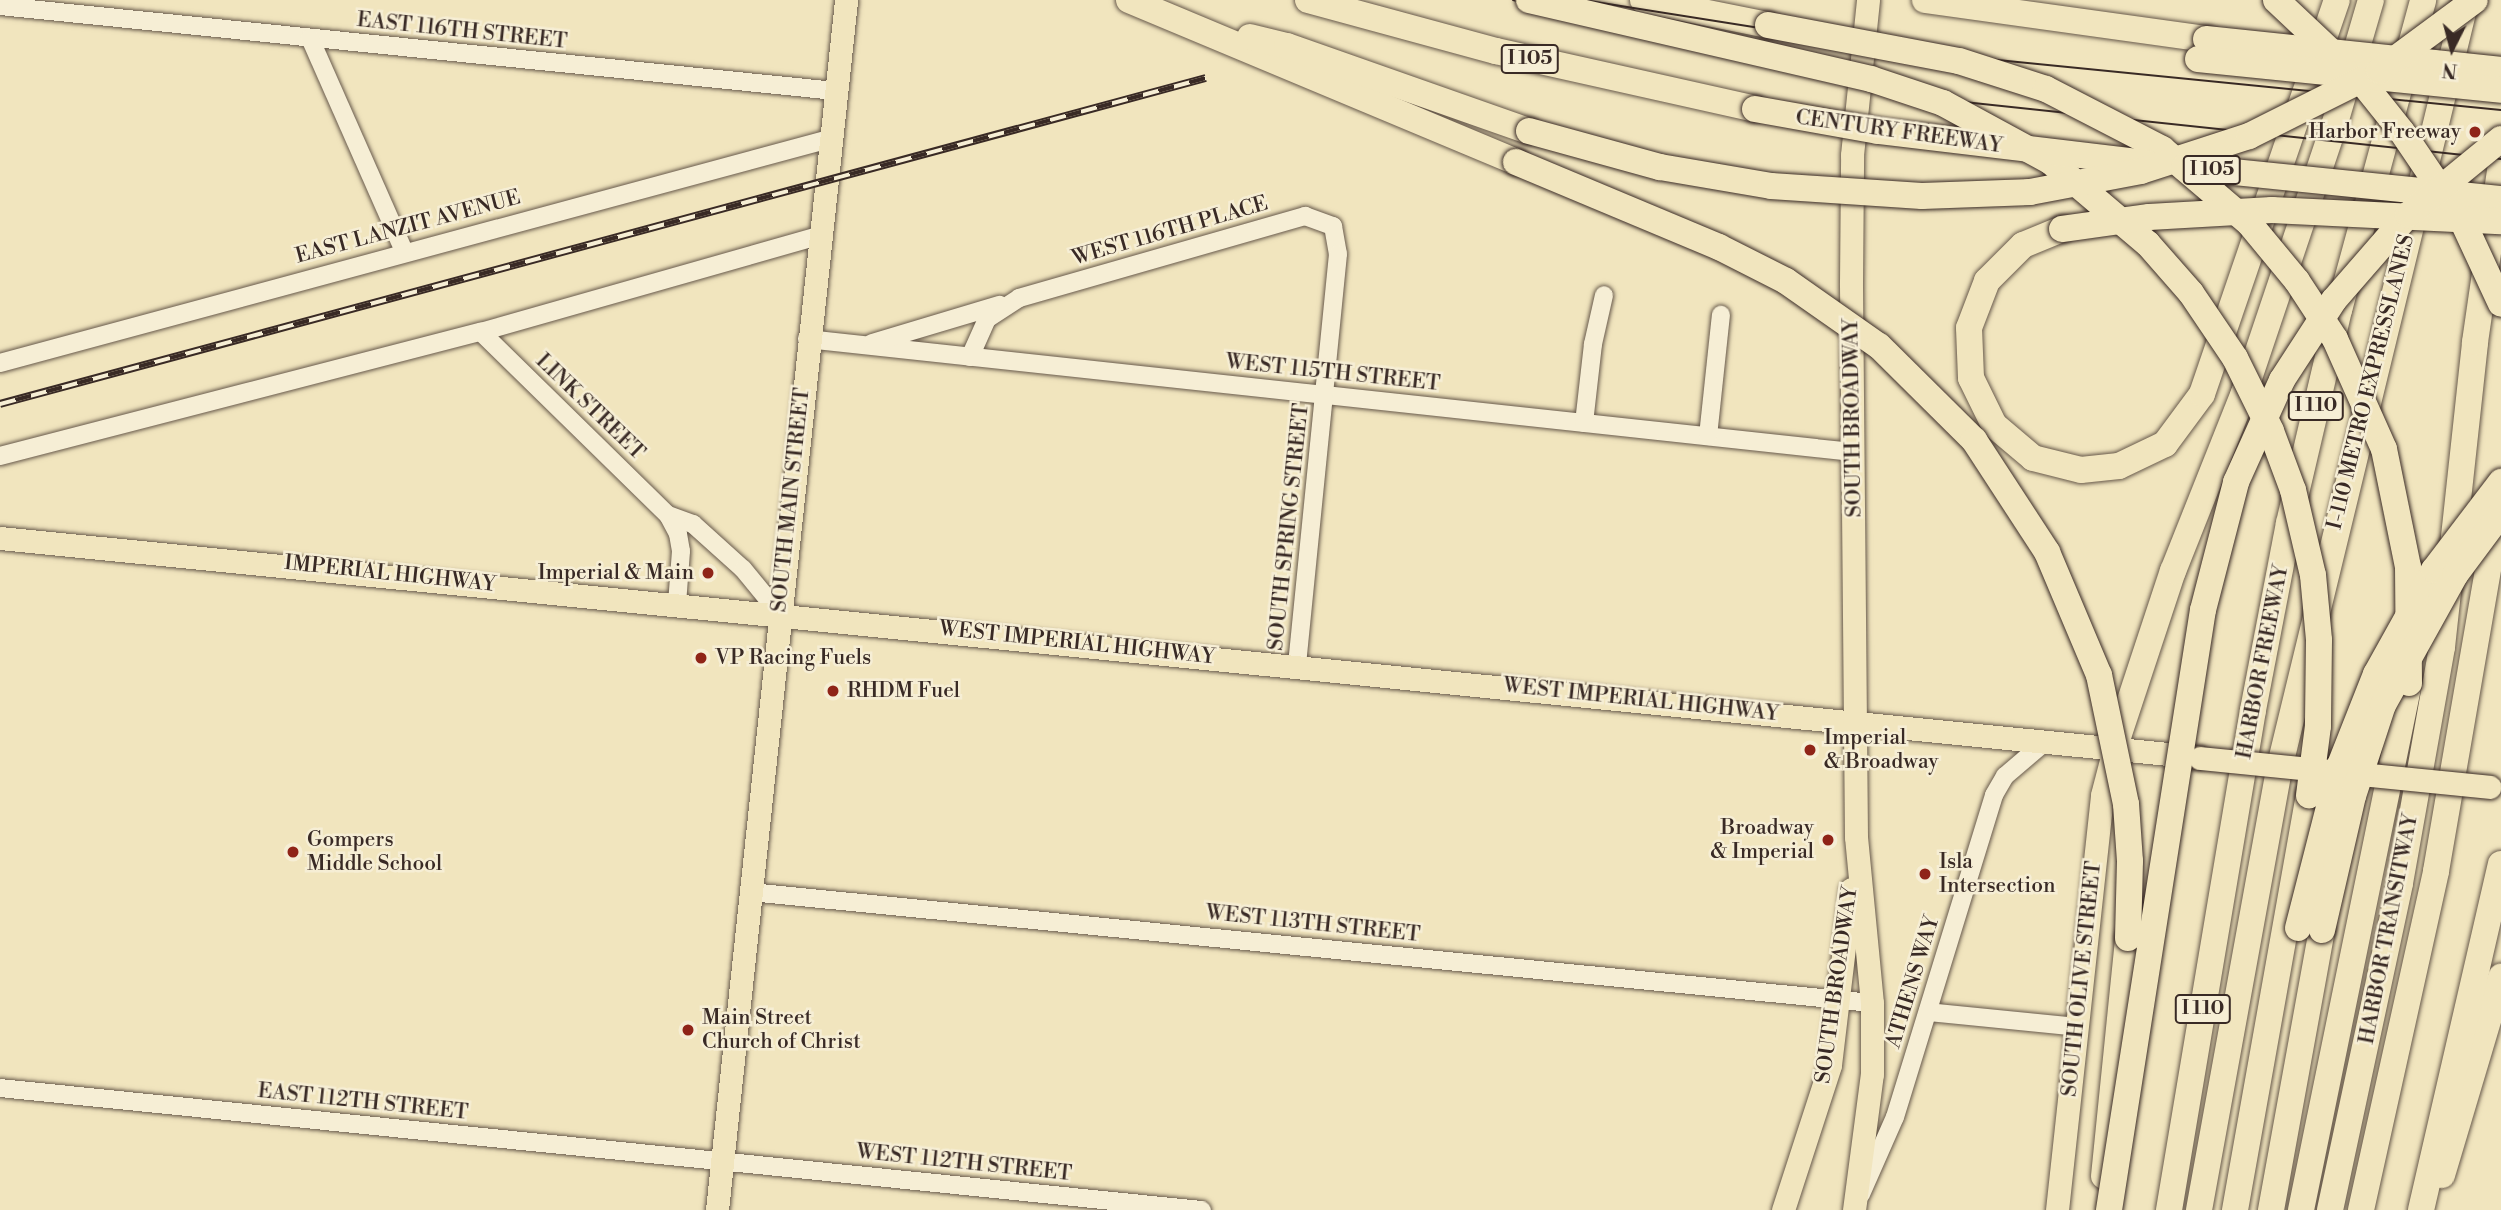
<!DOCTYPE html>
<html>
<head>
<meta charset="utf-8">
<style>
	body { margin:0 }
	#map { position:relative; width:2501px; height:1210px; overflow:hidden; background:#f1e5be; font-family:"Libre Bodoni",serif }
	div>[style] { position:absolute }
	.roads { filter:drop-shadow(0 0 2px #67594b) drop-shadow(0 0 2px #67594b) }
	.minor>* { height:18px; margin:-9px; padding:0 9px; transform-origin:9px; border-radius:9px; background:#f6eed5 }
	.major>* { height:23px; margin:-11.5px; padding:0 11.5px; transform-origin:11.5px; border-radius:11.5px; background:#f1e5be }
	.highway>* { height:26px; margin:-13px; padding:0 13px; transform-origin:13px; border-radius:13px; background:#f1e5be }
	.tram>* { height:2px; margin:-1px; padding:0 1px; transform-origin:1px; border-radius:1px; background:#392a25 }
	.rail>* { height:8px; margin-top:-4px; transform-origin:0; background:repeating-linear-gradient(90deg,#f6eed5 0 16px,#392a25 0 32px); box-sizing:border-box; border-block:2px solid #392a25 }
	.bridges { filter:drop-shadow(0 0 2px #392a25) drop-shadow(0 0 2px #392a25) }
	.major-bridge>* { height:23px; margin:-11.5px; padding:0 11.5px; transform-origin:11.5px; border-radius:11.5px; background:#f1e5be }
	.highway-bridge>* { height:26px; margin:-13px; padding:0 13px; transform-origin:13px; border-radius:13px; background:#f1e5be }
	.dots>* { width:19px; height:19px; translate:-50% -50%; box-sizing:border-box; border:4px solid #f6eed5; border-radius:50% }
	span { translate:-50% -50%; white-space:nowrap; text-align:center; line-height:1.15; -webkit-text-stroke:5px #f6eed5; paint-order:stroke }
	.shield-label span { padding:2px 5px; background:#f6eed5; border:2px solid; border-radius:5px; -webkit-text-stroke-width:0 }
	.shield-label { font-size:19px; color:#392a25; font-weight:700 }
	.street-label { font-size:21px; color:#392a25 }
	.poi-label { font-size:21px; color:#392a25 }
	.right { translate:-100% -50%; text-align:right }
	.left { translate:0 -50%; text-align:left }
	.north { position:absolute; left:2417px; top:14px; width:70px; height:70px; -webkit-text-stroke:5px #f6eed5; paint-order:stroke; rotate:186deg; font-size:19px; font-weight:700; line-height:28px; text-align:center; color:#392a25 }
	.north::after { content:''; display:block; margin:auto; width:24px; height:32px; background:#392a25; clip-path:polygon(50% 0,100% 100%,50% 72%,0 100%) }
</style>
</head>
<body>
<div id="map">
	<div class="roads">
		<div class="minor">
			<div style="left:0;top:6px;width:839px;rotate:5.81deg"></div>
			<div style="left:310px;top:38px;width:233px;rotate:66.2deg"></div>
			<div style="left:481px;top:332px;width:262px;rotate:44.4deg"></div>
			<div style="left:668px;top:515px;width:21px;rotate:62deg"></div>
			<div style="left:678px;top:534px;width:17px;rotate:80deg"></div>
			<div style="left:681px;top:551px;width:53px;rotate:94.3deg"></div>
			<div style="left:807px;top:339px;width:1052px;rotate:6.17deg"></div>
			<div style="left:872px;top:343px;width:133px;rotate:-16.7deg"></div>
			<div style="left:970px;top:357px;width:42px;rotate:-65.9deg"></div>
			<div style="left:987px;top:319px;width:38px;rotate:-33deg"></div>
			<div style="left:1019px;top:298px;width:298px;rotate:-16deg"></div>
			<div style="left:1305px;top:216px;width:30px;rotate:20deg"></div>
			<div style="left:1333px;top:226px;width:28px;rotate:80deg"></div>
			<div style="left:1338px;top:254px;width:413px;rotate:95.7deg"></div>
			<div style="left:0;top:363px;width:859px;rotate:-15.12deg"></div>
			<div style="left:1584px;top:423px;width:80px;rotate:-83.5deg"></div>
			<div style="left:1593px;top:344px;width:50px;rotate:-77.3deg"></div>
			<div style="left:1708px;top:436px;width:122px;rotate:-83.9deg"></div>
			<div style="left:0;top:456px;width:497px;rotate:-14.5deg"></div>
			<div style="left:481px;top:332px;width:350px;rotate:-15.9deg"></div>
			<div style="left:668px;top:515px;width:27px;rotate:20deg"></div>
			<div style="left:693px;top:524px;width:67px;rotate:42deg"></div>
			<div style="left:743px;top:569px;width:58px;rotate:50.6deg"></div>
			<div style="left:750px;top:892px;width:1127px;rotate:5.65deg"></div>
			<div style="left:1928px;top:1012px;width:151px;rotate:5.7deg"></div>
			<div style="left:0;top:1088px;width:1208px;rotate:5.8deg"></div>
			<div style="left:1861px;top:1194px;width:84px;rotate:-66.2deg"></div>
			<div style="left:1895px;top:1117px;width:337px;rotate:-72.9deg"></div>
			<div style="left:1994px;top:795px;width:22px;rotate:-60deg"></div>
			<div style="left:2005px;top:776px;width:52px;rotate:-40.4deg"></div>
		</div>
		<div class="major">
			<div style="left:0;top:538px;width:2209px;rotate:5.69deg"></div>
			<div style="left:717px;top:1210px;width:1217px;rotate:-83.91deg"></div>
			<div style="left:1783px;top:1210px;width:152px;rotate:-72deg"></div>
			<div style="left:1830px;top:1065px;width:177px;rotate:-83.2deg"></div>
			<div style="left:1854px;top:1210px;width:137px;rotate:-82.5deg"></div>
			<div style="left:1872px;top:1074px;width:71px;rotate:-90deg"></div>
			<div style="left:1872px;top:1003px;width:167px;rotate:-95.5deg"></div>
			<div style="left:1856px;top:837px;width:555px;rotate:-90.52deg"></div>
			<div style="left:1851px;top:282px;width:127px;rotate:-89.5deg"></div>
			<div style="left:1852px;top:155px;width:156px;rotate:-84.1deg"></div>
			<div style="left:2057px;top:1210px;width:417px;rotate:-83.8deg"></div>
			<div style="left:2102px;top:795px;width:48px;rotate:-75.4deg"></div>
		</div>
		<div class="highway">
			<div style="left:1129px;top:0;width:420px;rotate:22.7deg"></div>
			<div style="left:1308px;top:0;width:195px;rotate:15.2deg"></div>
			<div style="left:1496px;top:51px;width:265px;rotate:12.6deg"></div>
			<div style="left:1643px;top:0;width:127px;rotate:11.3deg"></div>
			<div style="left:1925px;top:0;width:284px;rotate:7.9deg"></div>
			<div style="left:1250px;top:37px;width:38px;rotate:14deg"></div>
			<div style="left:1287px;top:46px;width:256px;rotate:19.4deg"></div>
			<div style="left:2062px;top:229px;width:42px;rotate:157.7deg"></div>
			<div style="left:2023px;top:245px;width:51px;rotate:135deg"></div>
			<div style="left:1987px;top:281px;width:50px;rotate:111deg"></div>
			<div style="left:1969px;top:328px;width:50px;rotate:87.7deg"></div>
			<div style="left:1971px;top:378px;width:52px;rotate:63.9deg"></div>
			<div style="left:1994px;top:425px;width:51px;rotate:40.2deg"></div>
			<div style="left:2033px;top:458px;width:49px;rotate:14deg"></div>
			<div style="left:2081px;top:470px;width:38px;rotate:-6deg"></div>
			<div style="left:2119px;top:466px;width:51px;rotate:-25.6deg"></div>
			<div style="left:2165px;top:444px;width:62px;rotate:-53.5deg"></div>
			<div style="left:2202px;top:394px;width:416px;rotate:-71.1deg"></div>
			<div style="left:2114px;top:749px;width:188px;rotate:-71.7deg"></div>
			<div style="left:2173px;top:571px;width:192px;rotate:-68.3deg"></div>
			<div style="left:2244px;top:393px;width:285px;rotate:-71.4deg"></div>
			<div style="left:2335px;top:123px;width:128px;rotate:-73.7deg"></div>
			<div style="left:2442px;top:1175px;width:207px;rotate:-73.4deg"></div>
			<div style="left:2104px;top:1176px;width:239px;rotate:-84.2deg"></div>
			<div style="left:2169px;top:1210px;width:507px;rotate:-80.46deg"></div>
			<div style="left:2253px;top:710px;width:190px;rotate:-79.1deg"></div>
			<div style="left:2289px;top:523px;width:219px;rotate:-76.8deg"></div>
			<div style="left:2339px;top:310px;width:321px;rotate:-74.8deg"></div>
			<div style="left:2199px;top:1210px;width:452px;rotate:-79.7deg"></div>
			<div style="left:2280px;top:765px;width:787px;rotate:-76.33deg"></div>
			<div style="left:2235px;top:1210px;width:422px;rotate:-79.9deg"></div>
			<div style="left:2271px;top:1210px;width:285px;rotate:-79.7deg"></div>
			<div style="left:2301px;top:1210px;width:538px;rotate:-78.42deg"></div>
			<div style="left:2330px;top:1210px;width:334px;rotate:-77.9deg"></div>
			<div style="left:2400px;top:883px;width:240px;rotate:-79.9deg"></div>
			<div style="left:2442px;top:647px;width:307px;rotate:-83.8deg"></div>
			<div style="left:2475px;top:342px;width:181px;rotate:-81.7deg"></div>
			<div style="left:2361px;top:1210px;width:347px;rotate:-77.5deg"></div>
			<div style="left:2436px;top:871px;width:365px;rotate:-80.2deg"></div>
			<div style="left:2421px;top:1210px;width:355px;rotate:-77deg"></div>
		</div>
	</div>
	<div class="tram">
		<div style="left:1513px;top:0;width:258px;rotate:14.4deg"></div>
		<div style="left:1763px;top:64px;width:205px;rotate:10.7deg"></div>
		<div style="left:1964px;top:102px;width:540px;rotate:6.06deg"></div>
		<div style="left:1583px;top:0;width:318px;rotate:9deg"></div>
		<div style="left:1897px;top:50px;width:607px;rotate:5.67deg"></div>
	</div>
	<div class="rail">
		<div style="left:0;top:404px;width:1249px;rotate:-15.13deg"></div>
	</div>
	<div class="bridges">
		<div class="major-bridge">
			<div style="left:2200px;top:758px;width:291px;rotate:5.7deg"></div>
		</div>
		<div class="highway-bridge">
			<div style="left:1529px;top:0;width:351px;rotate:13deg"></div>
			<div style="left:1871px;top:79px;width:76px;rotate:18.4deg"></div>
			<div style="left:1943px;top:103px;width:122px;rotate:28.5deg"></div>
			<div style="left:2050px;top:161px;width:128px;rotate:40.3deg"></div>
			<div style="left:2148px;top:244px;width:65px;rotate:48.7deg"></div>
			<div style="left:2191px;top:293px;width:78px;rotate:55.9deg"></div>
			<div style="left:2235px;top:358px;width:81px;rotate:63.7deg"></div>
			<div style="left:2271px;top:431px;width:63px;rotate:69.6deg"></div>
			<div style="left:2293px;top:490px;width:87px;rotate:76.8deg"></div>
			<div style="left:2313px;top:575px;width:65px;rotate:84.7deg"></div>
			<div style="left:2319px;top:640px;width:86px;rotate:90.7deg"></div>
			<div style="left:2318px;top:726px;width:70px;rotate:97.4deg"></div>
			<div style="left:2276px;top:0;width:112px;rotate:43.2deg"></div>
			<div style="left:2358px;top:77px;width:70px;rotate:51.3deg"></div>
			<div style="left:2402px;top:132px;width:109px;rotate:55.9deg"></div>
			<div style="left:2463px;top:222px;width:90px;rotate:65.1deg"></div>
			<div style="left:1768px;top:25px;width:194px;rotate:10.7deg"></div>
			<div style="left:1959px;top:61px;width:91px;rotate:17.8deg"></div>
			<div style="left:2046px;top:89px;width:131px;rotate:27.3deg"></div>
			<div style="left:2162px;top:149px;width:114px;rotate:40.4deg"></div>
			<div style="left:2249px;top:223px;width:75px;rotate:50.4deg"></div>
			<div style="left:2297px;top:281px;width:69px;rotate:56.8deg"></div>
			<div style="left:2335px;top:339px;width:120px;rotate:66deg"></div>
			<div style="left:2384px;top:449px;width:120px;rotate:78.5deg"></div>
			<div style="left:2408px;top:567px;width:116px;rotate:89.5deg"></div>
			<div style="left:2206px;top:39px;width:297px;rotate:6deg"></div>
			<div style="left:2198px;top:59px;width:305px;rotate:5.8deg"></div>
			<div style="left:1755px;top:109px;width:125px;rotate:10.1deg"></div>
			<div style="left:1878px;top:131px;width:269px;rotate:6.8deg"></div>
			<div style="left:1529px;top:131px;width:136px;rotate:15.4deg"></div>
			<div style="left:1660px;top:167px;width:113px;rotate:9.7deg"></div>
			<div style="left:1771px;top:186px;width:151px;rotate:3.8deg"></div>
			<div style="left:1922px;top:196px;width:108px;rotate:-2.1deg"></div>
			<div style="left:2030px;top:192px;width:113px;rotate:-10.7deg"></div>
			<div style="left:2141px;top:171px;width:114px;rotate:-18deg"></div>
			<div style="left:2249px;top:136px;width:145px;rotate:-26.6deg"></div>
			<div style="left:2379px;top:71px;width:119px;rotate:-36.5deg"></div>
			<div style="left:1516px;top:162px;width:220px;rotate:22.7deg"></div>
			<div style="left:1719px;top:247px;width:75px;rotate:26.9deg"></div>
			<div style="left:1786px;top:281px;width:113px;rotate:35deg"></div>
			<div style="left:1879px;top:346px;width:134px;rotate:44.7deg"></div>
			<div style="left:1974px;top:440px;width:134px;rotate:56.9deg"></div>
			<div style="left:2047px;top:552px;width:134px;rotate:67.1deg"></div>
			<div style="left:2099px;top:675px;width:132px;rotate:78.2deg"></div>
			<div style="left:2126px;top:804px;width:57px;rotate:86deg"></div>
			<div style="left:2130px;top:861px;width:77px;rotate:91.5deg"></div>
			<div style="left:2184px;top:167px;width:319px;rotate:5.8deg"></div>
			<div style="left:2062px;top:229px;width:88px;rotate:-7.9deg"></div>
			<div style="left:2149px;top:217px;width:123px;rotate:-3.3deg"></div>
			<div style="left:2272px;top:210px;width:229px;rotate:2.8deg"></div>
			<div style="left:2298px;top:928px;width:168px;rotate:-75.6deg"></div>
			<div style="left:2340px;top:765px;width:98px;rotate:-68.4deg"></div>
			<div style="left:2376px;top:674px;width:119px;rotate:-60.9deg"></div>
			<div style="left:2434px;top:570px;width:111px;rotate:-52.7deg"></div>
			<div style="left:2322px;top:930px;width:138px;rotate:-77deg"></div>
			<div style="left:2353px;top:796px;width:96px;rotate:-71.8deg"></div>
			<div style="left:2383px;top:705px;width:149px;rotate:-61deg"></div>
			<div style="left:2455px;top:575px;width:77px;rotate:-53.4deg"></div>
			<div style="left:2109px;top:1210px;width:607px;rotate:-81.1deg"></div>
			<div style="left:2203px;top:610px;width:132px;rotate:-75.5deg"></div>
			<div style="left:2236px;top:482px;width:112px;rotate:-65.7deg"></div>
			<div style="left:2282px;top:380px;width:95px;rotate:-57deg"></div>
			<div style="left:2334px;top:300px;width:113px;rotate:-49deg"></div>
			<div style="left:2408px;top:215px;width:120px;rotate:-39.3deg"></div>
		</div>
	</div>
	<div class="dots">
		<div style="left:2475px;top:132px;background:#8f2418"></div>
		<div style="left:708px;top:573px;background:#8f2418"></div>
		<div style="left:701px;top:658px;background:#8f2418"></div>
		<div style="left:833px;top:691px;background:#8f2418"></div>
		<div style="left:1810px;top:750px;background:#8f2418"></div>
		<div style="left:1828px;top:840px;background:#8f2418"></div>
		<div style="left:293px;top:852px;background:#8f2418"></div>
		<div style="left:1925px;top:874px;background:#8f2418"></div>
		<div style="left:688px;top:1030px;background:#8f2418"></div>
	</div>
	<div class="shield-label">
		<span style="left:1530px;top:59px">I 105</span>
		<span style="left:2212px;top:170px">I 105</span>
		<span style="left:2316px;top:406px">I 110</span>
		<span style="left:2203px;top:1009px">I 110</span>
	</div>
	<div class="street-label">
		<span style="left:462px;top:31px;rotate:6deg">EAST 116TH STREET</span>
		<span style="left:1899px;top:132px;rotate:8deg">CENTURY FREEWAY</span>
		<span style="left:408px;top:227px;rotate:-15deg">EAST LANZIT AVENUE</span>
		<span style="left:1170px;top:231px;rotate:-16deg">WEST 116TH PLACE</span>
		<span style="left:1333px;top:373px;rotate:6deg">WEST 115TH STREET</span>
		<span style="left:2371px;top:382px;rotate:-76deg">I-110 METRO EXPRESSLANES</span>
		<span style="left:590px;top:407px;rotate:44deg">LINK STREET</span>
		<span style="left:1853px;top:418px;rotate:-91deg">SOUTH BROADWAY</span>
		<span style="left:791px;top:500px;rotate:-84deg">SOUTH MAIN STREET</span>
		<span style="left:1289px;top:527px;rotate:-84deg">SOUTH SPRING STREET</span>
		<span style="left:390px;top:574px;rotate:6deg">IMPERIAL HIGHWAY</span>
		<span style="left:1077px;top:643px;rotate:6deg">WEST IMPERIAL HIGHWAY</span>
		<span style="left:2263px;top:662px;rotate:-79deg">HARBOR FREEWAY</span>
		<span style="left:1641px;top:700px;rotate:6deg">WEST IMPERIAL HIGHWAY</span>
		<span style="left:1313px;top:924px;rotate:6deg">WEST 113TH STREET</span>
		<span style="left:2389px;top:929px;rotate:-79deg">HARBOR TRANSITWAY</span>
		<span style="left:2082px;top:979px;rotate:-84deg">SOUTH OLIVE STREET</span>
		<span style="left:1913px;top:982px;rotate:-73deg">ATHENS WAY</span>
		<span style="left:1837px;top:985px;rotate:-82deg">SOUTH BROADWAY</span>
		<span style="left:363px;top:1102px;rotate:6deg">EAST 112TH STREET</span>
		<span style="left:964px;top:1163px;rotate:6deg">WEST 112TH STREET</span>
	</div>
	<div class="poi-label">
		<span class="right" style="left:2461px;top:132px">Harbor Freeway</span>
		<span class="right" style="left:694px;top:573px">Imperial &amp; Main</span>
		<span class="left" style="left:715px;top:658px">VP Racing Fuels</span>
		<span class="left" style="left:847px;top:691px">RHDM Fuel</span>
		<span class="left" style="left:1824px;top:750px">Imperial<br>&amp; Broadway</span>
		<span class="right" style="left:1814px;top:840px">Broadway<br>&amp; Imperial</span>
		<span class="left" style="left:307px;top:852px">Gompers<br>Middle School</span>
		<span class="left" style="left:1939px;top:874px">Isla<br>Intersection</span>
		<span class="left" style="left:702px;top:1030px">Main Street<br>Church of Christ</span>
	</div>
	<div class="north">N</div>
</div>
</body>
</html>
